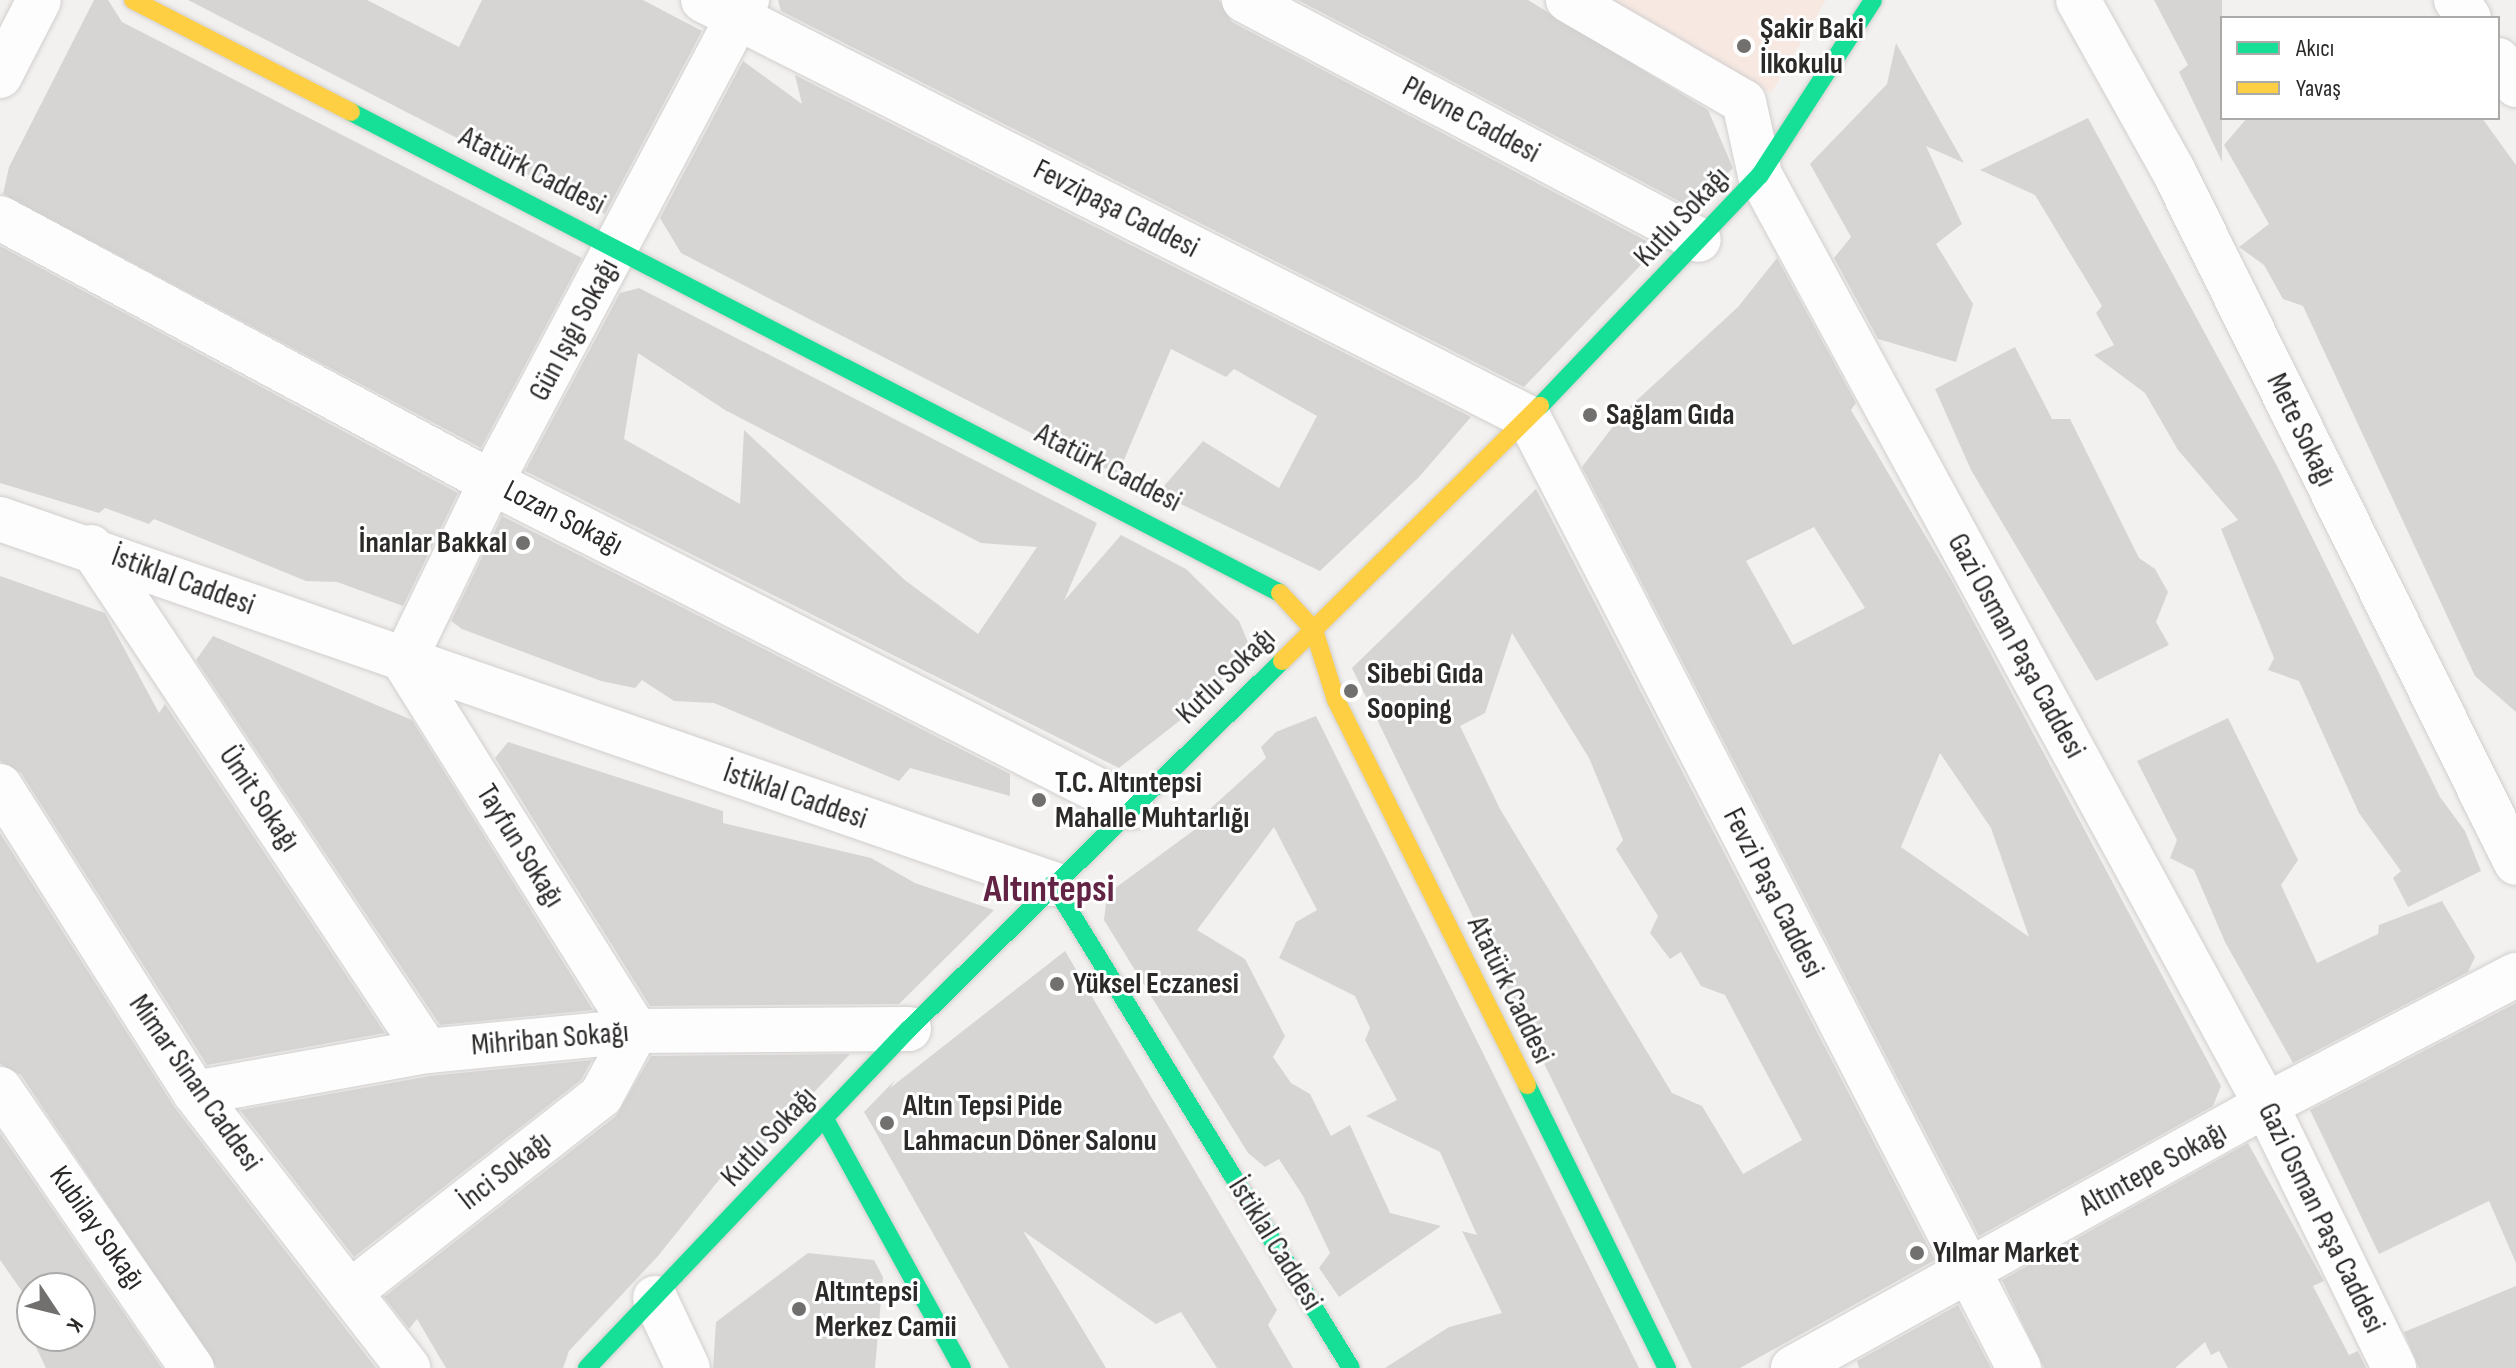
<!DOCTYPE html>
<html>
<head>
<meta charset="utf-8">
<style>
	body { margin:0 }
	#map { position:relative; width:2516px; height:1368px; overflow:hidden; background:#f3f1ef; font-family:"Sofia Sans Condensed",sans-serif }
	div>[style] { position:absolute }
	.education>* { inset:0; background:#f7e8e2 }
	.building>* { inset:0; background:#d6d5d4 }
	.roads { filter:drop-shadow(0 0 2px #d1cfce) drop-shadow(0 0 2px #d1cfce) }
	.street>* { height:44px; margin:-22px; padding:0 22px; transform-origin:22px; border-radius:22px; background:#fdfdfd }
	.fast>* { height:18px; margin:-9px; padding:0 9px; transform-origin:9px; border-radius:9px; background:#16e098 }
	.slow>* { height:18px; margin:-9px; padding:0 9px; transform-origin:9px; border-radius:9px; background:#ffcf43 }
	.dots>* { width:22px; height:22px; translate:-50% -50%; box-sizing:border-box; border:4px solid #fff; border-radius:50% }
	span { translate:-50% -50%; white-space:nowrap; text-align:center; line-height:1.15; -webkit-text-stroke:6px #fff; paint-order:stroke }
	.poi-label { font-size:30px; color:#2c2a29; font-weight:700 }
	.left { translate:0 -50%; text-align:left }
	.right { translate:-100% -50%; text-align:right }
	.street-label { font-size:30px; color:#2c2a29 }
	.district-label { font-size:38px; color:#632345; font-weight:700 }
	.legend { position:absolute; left:2220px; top:16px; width:280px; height:104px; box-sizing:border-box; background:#fff; border:2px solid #abaaa9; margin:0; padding:10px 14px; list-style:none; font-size:24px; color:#2c2a29 }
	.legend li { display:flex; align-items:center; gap:16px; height:40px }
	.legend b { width:40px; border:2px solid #abaaa9 }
	.north { position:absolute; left:16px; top:1272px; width:80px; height:80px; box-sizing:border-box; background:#fff; border:2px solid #abaaa9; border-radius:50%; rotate:125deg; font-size:22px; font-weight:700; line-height:32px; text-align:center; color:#2c2a29 }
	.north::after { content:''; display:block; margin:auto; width:28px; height:36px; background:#72706e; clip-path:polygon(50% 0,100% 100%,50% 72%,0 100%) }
</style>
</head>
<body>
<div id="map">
	<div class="education">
		<div style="clip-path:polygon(1609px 0,1826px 0,1771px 93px)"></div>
	</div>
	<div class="building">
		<div style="clip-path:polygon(94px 0,108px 0,122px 22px,582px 258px,481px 448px,3px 194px,9px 167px)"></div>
		<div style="clip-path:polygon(188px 0,367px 0,459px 47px,482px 0,643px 0,702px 31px,605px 214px)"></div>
		<div style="clip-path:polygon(778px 0,1219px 0,1232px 22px,1658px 247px,1524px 387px,781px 11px)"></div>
		<div style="clip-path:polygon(1298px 0,1528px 0,1708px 110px,1733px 168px,1692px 208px)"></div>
		<div style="clip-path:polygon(2154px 0,2222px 0,2222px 162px,2179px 72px,2188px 65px)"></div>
		<div style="clip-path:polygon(1896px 43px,1964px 163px,1926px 146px,1962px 224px,1936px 244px,1973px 304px,1956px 362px,1878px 339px,1834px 258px,1851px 237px,1810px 164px,1887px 84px)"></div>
		<div style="clip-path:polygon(743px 61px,802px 104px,795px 75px,1471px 417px,1419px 477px,1320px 571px,1158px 493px,1203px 441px,1279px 488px,1317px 416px,1234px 369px,1226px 377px,1171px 349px,1118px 474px,1070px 453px,681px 253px,660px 218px)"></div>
		<div style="clip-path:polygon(2088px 118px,2277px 466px,2440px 797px,2465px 831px,2481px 871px,2408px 907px,2393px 878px,2401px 871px,2359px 813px,2299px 681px,2268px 670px,2274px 658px,2221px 529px,2238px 520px,2178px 450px,2145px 393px,2094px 355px,2114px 345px,2096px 313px,2102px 306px,2035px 195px,1980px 170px)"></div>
		<div style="clip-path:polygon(2247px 118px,2482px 118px,2516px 165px,2516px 712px,2475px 676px,2303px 306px,2283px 299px,2264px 265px,2239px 247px,2269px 224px,2224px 145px)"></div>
		<div style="clip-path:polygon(0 246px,458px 493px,403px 606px,337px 582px,306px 581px,154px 519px,149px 524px,105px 508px,99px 513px,0 483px)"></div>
		<div style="clip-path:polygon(evenodd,1777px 258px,1856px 403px,1851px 410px,1952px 581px,2221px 1086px,2213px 1106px,1979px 1236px,1582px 467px,1624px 412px,1738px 307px,1777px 258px,1814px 527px,1865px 608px,1793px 645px,1746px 561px,1814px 527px,1777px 258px,1940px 753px,1991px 828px,2029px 937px,1901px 847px,1940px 753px)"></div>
		<div style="clip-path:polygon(evenodd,639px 288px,1097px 523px,1064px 601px,1121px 535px,1186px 569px,1239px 621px,1250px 647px,1196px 708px,1119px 768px,525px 471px,620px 293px,639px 288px,638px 353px,725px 410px,981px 543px,1037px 547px,978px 634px,906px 581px,744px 430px,740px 504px,624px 439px,638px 353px)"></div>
		<div style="clip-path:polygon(2015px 347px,2052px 419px,2070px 419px,2139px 558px,2155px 569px,2168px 592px,2156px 622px,2169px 645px,2096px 681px,1971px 470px,1935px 389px)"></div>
		<div style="clip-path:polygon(evenodd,1536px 489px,1935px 1260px,1740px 1368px,1692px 1368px,1352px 668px,1536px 489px,1512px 633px,1589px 758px,1623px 840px,1616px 849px,1658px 916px,1650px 933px,1670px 959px,1681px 952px,1701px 986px,1725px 995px,1802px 1140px,1743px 1174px,1702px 1106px,1672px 1093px,1500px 809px,1460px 726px,1485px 713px,1512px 633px)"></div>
		<div style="clip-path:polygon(502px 516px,1010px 774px,1010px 796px,910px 768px,899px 781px,714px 703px,674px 701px,642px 680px,635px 688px,601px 681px,462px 629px,451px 621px)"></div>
		<div style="clip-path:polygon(0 576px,105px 613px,159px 713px,165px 704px,385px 1033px,207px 1065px,21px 773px,0 761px)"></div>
		<div style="clip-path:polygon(213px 636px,412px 720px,593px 1010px,440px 1025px,196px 660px)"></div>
		<div style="clip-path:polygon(1316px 716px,1639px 1368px,1385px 1368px,1449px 1327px,1502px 1313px,1462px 1231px,1477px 1235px,1440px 1152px,1366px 1116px,1397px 1100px,1365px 1040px,1370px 1028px,1355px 996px,1279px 958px,1296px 922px,1317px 910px,1274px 827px,1197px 930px,1245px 959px,1285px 1036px,1273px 1057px,1291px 1083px,1310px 1094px,1331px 1136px,1350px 1125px,1390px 1213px,1441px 1226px,1339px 1297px,1319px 1268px,1330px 1253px,1303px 1196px,1279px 1159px,1265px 1167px,1248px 1153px,1104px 920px,1107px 894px,1201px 825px,1198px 820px,1266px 758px,1261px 747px,1276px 732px)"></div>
		<div style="clip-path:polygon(2228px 718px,2298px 860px,2281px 885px,2317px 963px,2378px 934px,2379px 925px,2442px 901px,2475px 957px,2468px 972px,2293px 1063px,2225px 942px,2194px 870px,2170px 858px,2177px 840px,2137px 761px)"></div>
		<div style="clip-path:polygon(508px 742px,723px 811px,723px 823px,871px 858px,915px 883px,994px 910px,899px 1004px,650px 1006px,495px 758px)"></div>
		<div style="clip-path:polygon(0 833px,175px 1108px,376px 1368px,217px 1368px,21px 1075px,0 1064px)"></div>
		<div style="clip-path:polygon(1065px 951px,1277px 1310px,1268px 1325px,1293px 1368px,1217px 1368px,1181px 1312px,1156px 1324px,1023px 1231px,1106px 1368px,1009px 1368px,870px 1122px,864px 1112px,895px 1080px,890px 1088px)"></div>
		<div style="clip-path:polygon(2516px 1003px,2516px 1263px,2489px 1201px,2379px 1254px,2310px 1110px)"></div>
		<div style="clip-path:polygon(850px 1054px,736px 1175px,739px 1155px,658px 1256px,569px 1351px,563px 1368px,446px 1368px,417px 1319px,409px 1329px,384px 1297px,616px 1116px,651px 1056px)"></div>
		<div style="clip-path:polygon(592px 1060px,581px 1080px,354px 1257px,240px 1110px,430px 1076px)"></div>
		<div style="clip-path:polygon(evenodd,0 1133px,162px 1368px,46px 1368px,19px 1312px,31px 1304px,0 1260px,0 1133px,32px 1288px,80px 1288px,80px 1336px,32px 1336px,32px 1288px)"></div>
		<div style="clip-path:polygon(2248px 1143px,2324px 1281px,2313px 1286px,2349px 1355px,2358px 1351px,2366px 1368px,2228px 1368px,2219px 1351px,2211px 1355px,2205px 1342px,2175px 1368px,2044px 1368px,2002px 1280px)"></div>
		<div style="clip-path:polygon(808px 1253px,874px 1260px,883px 1277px,875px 1368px,713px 1368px,716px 1322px)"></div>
		<div style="clip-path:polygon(2516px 1286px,2516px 1368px,2419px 1368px,2404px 1332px)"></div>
		<div style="clip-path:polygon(1958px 1305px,1991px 1368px,1859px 1368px,1857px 1361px)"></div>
	</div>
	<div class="roads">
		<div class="street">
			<div style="left:703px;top:0;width:926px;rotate:26.84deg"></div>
			<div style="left:1529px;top:418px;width:1069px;rotate:62.72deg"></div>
			<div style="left:1244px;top:0;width:514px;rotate:27.81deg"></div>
			<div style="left:1568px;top:0;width:203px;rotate:30.1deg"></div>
			<div style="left:1744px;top:102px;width:75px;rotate:77.6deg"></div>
			<div style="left:1760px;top:175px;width:1059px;rotate:61.45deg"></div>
			<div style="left:2266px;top:1105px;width:292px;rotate:64deg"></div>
			<div style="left:2078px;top:0;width:195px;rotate:60.8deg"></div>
			<div style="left:2173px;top:170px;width:773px;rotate:63.67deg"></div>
			<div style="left:2456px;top:0;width:22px;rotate:54deg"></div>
			<div style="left:2498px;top:60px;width:31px;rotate:54deg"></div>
			<div style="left:0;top:76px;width:85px;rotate:-62.8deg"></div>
			<div style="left:0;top:218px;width:557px;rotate:28.27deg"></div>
			<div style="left:491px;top:482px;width:718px;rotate:26.92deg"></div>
			<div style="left:0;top:519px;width:1114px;rotate:19.12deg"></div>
			<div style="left:91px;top:547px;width:606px;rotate:56.31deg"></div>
			<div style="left:0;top:786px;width:364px;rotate:57.6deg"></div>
			<div style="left:195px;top:1093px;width:348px;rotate:52.2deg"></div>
			<div style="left:636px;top:1031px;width:437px;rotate:-122.1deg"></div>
			<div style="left:404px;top:661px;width:199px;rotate:-64.1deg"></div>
			<div style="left:491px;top:482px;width:546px;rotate:-62.03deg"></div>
			<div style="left:0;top:1089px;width:339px;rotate:55.5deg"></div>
			<div style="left:195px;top:1093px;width:236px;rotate:-10.3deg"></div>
			<div style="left:427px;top:1051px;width:210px;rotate:-5.5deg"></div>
			<div style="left:636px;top:1031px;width:273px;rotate:-0.4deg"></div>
			<div style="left:350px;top:1292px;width:318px;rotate:-38deg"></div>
			<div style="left:601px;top:1096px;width:74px;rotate:-61.7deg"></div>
			<div style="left:655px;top:1298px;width:77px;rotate:64.8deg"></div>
			<div style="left:1793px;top:1368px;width:541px;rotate:-29.08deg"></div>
			<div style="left:2266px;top:1105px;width:282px;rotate:-27.5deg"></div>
		</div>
		<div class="fast">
			<div style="left:351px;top:112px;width:1046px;rotate:27.37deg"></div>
			<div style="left:1540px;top:406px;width:319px;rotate:-46.4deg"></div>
			<div style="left:1760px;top:175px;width:208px;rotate:-57.1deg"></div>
			<div style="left:1053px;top:884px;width:568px;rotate:58.38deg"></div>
			<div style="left:1527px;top:1085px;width:316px;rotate:63.7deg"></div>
			<div style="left:825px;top:1119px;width:284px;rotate:61.2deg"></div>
			<div style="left:587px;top:1368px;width:468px;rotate:-46.5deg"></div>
			<div style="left:909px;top:1029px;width:524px;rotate:-44.61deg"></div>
		</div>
		<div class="slow">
			<div style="left:133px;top:0;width:245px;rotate:27.2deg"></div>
			<div style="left:1280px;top:593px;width:50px;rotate:47.4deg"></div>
			<div style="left:1314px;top:630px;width:73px;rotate:72.6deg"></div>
			<div style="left:1336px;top:700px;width:430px;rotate:63.6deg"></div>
			<div style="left:1282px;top:661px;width:363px;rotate:-44.7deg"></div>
		</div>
	</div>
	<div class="dots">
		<div style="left:1744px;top:46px;background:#72706e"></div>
		<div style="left:1590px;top:415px;background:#72706e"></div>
		<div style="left:523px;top:543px;background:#72706e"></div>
		<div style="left:1351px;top:691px;background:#72706e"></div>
		<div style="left:1039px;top:800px;background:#72706e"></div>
		<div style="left:1057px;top:984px;background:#72706e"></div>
		<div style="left:887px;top:1123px;background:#72706e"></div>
		<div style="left:1917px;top:1253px;background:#72706e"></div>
		<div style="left:799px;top:1309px;background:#72706e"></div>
	</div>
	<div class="poi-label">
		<span class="left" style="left:1760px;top:46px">Şakir Baki<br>İlkokulu</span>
		<span class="left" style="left:1606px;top:415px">Sağlam Gıda</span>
		<span class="right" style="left:507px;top:543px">İnanlar Bakkal</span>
		<span class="left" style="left:1367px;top:691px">Sibebi Gıda<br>Sooping</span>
		<span class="left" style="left:1055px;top:800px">T.C. Altıntepsi<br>Mahalle Muhtarlığı</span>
		<span class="left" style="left:1073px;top:984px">Yüksel Eczanesi</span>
		<span class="left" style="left:903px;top:1123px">Altın Tepsi Pide<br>Lahmacun Döner Salonu</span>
		<span class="left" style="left:1933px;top:1253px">Yılmar Market</span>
		<span class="left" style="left:815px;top:1309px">Altıntepsi<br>Merkez Camii</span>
	</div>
	<div class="street-label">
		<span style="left:1471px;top:120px;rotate:28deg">Plevne Caddesi</span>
		<span style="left:532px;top:171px;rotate:27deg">Atatürk Caddesi</span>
		<span style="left:1116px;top:209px;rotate:27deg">Fevzipaşa Caddesi</span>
		<span style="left:1682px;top:217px;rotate:-47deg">Kutlu Sokağı</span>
		<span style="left:574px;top:330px;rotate:-62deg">Gün Işığı Sokağı</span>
		<span style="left:2301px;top:430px;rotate:64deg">Mete Sokağı</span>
		<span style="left:1108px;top:468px;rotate:27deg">Atatürk Caddesi</span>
		<span style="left:563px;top:518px;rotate:27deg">Lozan Sokağı</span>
		<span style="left:183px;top:581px;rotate:20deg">İstiklal Caddesi</span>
		<span style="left:2016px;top:646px;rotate:61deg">Gazi Osman Paşa Caddesi</span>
		<span style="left:1226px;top:676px;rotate:-44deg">Kutlu Sokağı</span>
		<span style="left:795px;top:796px;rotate:19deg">İstiklal Caddesi</span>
		<span style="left:259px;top:799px;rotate:56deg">Ümit Sokağı</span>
		<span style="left:520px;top:846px;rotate:58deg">Tayfun Sokağı</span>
		<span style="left:1773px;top:893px;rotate:63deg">Fevzi Paşa Caddesi</span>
		<span style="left:1510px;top:990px;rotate:64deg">Atatürk Caddesi</span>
		<span style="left:550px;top:1039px;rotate:-5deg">Mihriban Sokağı</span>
		<span style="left:195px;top:1083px;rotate:55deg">Mimar Sinan Caddesi</span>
		<span style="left:769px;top:1137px;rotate:-47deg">Kutlu Sokağı</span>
		<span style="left:2153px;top:1169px;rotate:-29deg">Altıntepe Sokağı</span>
		<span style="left:505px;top:1171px;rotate:-38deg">İnci Sokağı</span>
		<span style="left:2321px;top:1218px;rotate:64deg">Gazi Osman Paşa Caddesi</span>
		<span style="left:97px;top:1228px;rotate:55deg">Kubilay Sokağı</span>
		<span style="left:1275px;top:1244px;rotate:58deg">İstiklal Caddesi</span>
	</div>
	<div class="district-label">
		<span style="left:1049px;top:890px">Altıntepsi</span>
	</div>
	<ul class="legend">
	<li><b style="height:10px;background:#16e098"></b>Akıcı</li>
	<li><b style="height:10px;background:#ffcf43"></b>Yavaş</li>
	</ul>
	<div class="north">K</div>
</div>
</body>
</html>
